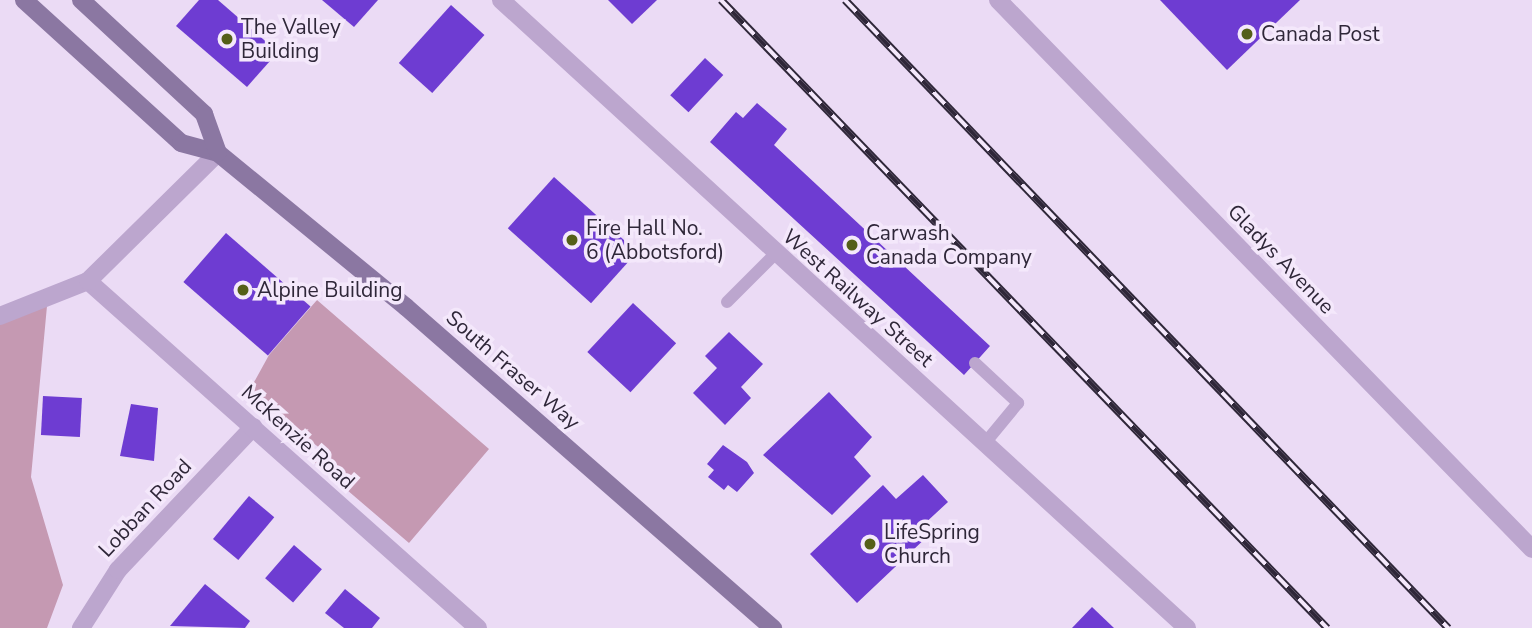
<!DOCTYPE html>
<html>
<head>
<meta charset="utf-8">
<style>
	body { margin:0 }
	#map { position:relative; width:1532px; height:628px; overflow:hidden; background:#ebdbf5; font-family:"Nunito Sans",sans-serif }
	div>[style] { position:absolute }
	.green>* { inset:0; background:#c599b2 }
	.building>* { inset:0; background:#6e3cd2; transform-origin:0 0 }
	.service>* { height:12px; margin:-6px; padding:0 6px; transform-origin:6px; border-radius:6px; background:#bca6ce }
	.minor>* { height:18px; margin:-9px; padding:0 9px; transform-origin:9px; border-radius:9px; background:#bca6ce }
	.tertiary>* { height:18px; margin:-9px; padding:0 9px; transform-origin:9px; border-radius:9px; background:#bca6ce }
	.secondary>* { height:18px; margin:-9px; padding:0 9px; transform-origin:9px; border-radius:9px; background:#8b77a2 }
	.rail>* { height:8px; margin-top:-4px; transform-origin:0; background:repeating-linear-gradient(90deg,#f4e8fb 0 16px,#2f2739 0 32px); box-sizing:border-box; border-block:2px solid #2f2739 }
	.dots>* { width:19px; height:19px; translate:-50% -50%; box-sizing:border-box; border:4px solid #f4e8fb; border-radius:50% }
	span { translate:-50% -50%; white-space:nowrap; text-align:center; line-height:1.15; -webkit-text-stroke:7px #f4e8fb; paint-order:stroke }
	.poi-label { font-size:21px; color:#2f2739 }
	.left { translate:0 -50%; text-align:left }
	.street-label { font-size:21px; color:#2f2739 }
</style>
</head>
<body>
<div id="map">
	<div class="green">
		<div style="clip-path:polygon(317px 300px,489px 449px,409px 543px,312px 460px,321px 449px,248px 393px,269px 355px)"></div>
		<div style="clip-path:polygon(47px 306px,31px 477px,63px 585px,47px 628px,0 628px,0 323px)"></div>
	</div>
	<div class="building">
		<div style="clip-path:polygon(199px 0,218px 0,278px 52px,247px 87px,176px 26px)"></div>
		<div style="clip-path:polygon(322px 0,378px 0,354px 27px)"></div>
		<div style="clip-path:polygon(608px 0,657px 0,632px 24px)"></div>
		<div style="clip-path:polygon(1160px 0,1300px 0,1227px 70px)"></div>
		<div style="left:451px;top:5px;width:45px;height:78px;rotate:42deg"></div>
		<div style="left:705px;top:58px;width:25px;height:51px;rotate:43deg"></div>
		<div style="clip-path:polygon(757px 103px,787px 129px,774px 145px,990px 346px,964px 375px,710px 142px,736px 112px,743px 118px)"></div>
		<div style="left:554px;top:177px;width:112px;height:69px;rotate:42deg"></div>
		<div style="left:226px;top:233px;width:112px;height:65px;rotate:41deg"></div>
		<div style="left:633px;top:303px;width:59px;height:67px;rotate:43deg"></div>
		<div style="clip-path:polygon(729px 332px,763px 364px,741px 387px,751px 398px,725px 425px,693px 393px,717px 368px,705px 356px)"></div>
		<div style="clip-path:polygon(829px 392px,872px 437px,854px 457px,871px 476px,832px 515px,763px 455px)"></div>
		<div style="left:43px;top:396px;width:39px;height:39px;rotate:3deg"></div>
		<div style="clip-path:polygon(131px 404px,158px 408px,154px 461px,120px 456px)"></div>
		<div style="clip-path:polygon(723px 445px,747px 462px,754px 473px,737px 492px,728px 485px,724px 490px,708px 477px,714px 470px,707px 464px)"></div>
		<div style="clip-path:polygon(923px 475px,948px 502px,922px 526px,930px 534px,857px 603px,810px 554px,883px 485px,896px 499px)"></div>
		<div style="left:249px;top:496px;width:33px;height:56px;rotate:40deg"></div>
		<div style="left:294px;top:545px;width:37px;height:44px;rotate:41deg"></div>
		<div style="clip-path:polygon(205px 584px,250px 621px,245px 628px,170px 626px)"></div>
		<div style="clip-path:polygon(345px 589px,380px 618px,372px 628px,344px 628px,325px 613px)"></div>
		<div style="clip-path:polygon(1092px 607px,1114px 628px,1072px 628px)"></div>
	</div>
	<div class="service">
		<div style="left:727px;top:302px;width:68px;rotate:-45deg"></div>
		<div style="left:975px;top:363px;width:59px;rotate:42.9deg"></div>
		<div style="left:1018px;top:403px;width:52px;rotate:129.5deg"></div>
	</div>
	<div class="minor">
		<div style="left:81px;top:628px;width:69px;rotate:-57.5deg"></div>
		<div style="left:118px;top:570px;width:197px;rotate:-46.6deg"></div>
	</div>
	<div class="tertiary">
		<div style="left:501px;top:0;width:930px;rotate:42.47deg"></div>
		<div style="left:998px;top:0;width:766px;rotate:45.79deg"></div>
		<div style="left:88px;top:281px;width:522px;rotate:41.66deg"></div>
		<div style="left:0;top:316px;width:95px;rotate:-21.7deg"></div>
		<div style="left:88px;top:281px;width:182px;rotate:-44.6deg"></div>
	</div>
	<div class="secondary">
		<div style="left:24px;top:0;width:212px;rotate:42.3deg"></div>
		<div style="left:181px;top:143px;width:38px;rotate:15deg"></div>
		<div style="left:218px;top:153px;width:243px;rotate:39.3deg"></div>
		<div style="left:406px;top:307px;width:488px;rotate:41.2deg"></div>
		<div style="left:81px;top:0;width:168px;rotate:42.8deg"></div>
		<div style="left:204px;top:114px;width:41px;rotate:70.3deg"></div>
	</div>
	<div class="rail">
		<div style="left:721px;top:0;width:873px;rotate:46.02deg"></div>
		<div style="left:845px;top:0;width:871px;rotate:46.16deg"></div>
	</div>
	<div class="dots">
		<div style="left:1247px;top:34px;background:#545f18"></div>
		<div style="left:227px;top:39px;background:#545f18"></div>
		<div style="left:572px;top:240px;background:#545f18"></div>
		<div style="left:852px;top:245px;background:#545f18"></div>
		<div style="left:243px;top:290px;background:#545f18"></div>
		<div style="left:870px;top:544px;background:#545f18"></div>
	</div>
	<div class="poi-label">
		<span class="left" style="left:241px;top:39px">The Valley<br>Building</span>
		<span class="left" style="left:1261px;top:34px">Canada Post</span>
		<span class="left" style="left:586px;top:240px">Fire Hall No.<br>6 (Abbotsford)</span>
		<span class="left" style="left:866px;top:245px">Carwash<br>Canada Company</span>
		<span class="left" style="left:257px;top:290px">Alpine Building</span>
		<span class="left" style="left:884px;top:544px">LifeSpring<br>Church</span>
	</div>
	<div class="street-label">
		<span style="left:1281px;top:259px;rotate:46deg">Gladys Avenue</span>
		<span style="left:858px;top:298px;rotate:42deg">West Railway Street</span>
		<span style="left:513px;top:370px;rotate:41deg">South Fraser Way</span>
		<span style="left:298px;top:437px;rotate:42deg">McKenzie Road</span>
		<span style="left:145px;top:508px;rotate:-47deg">Lobban Road</span>
	</div>
</div>
</body>
</html>
